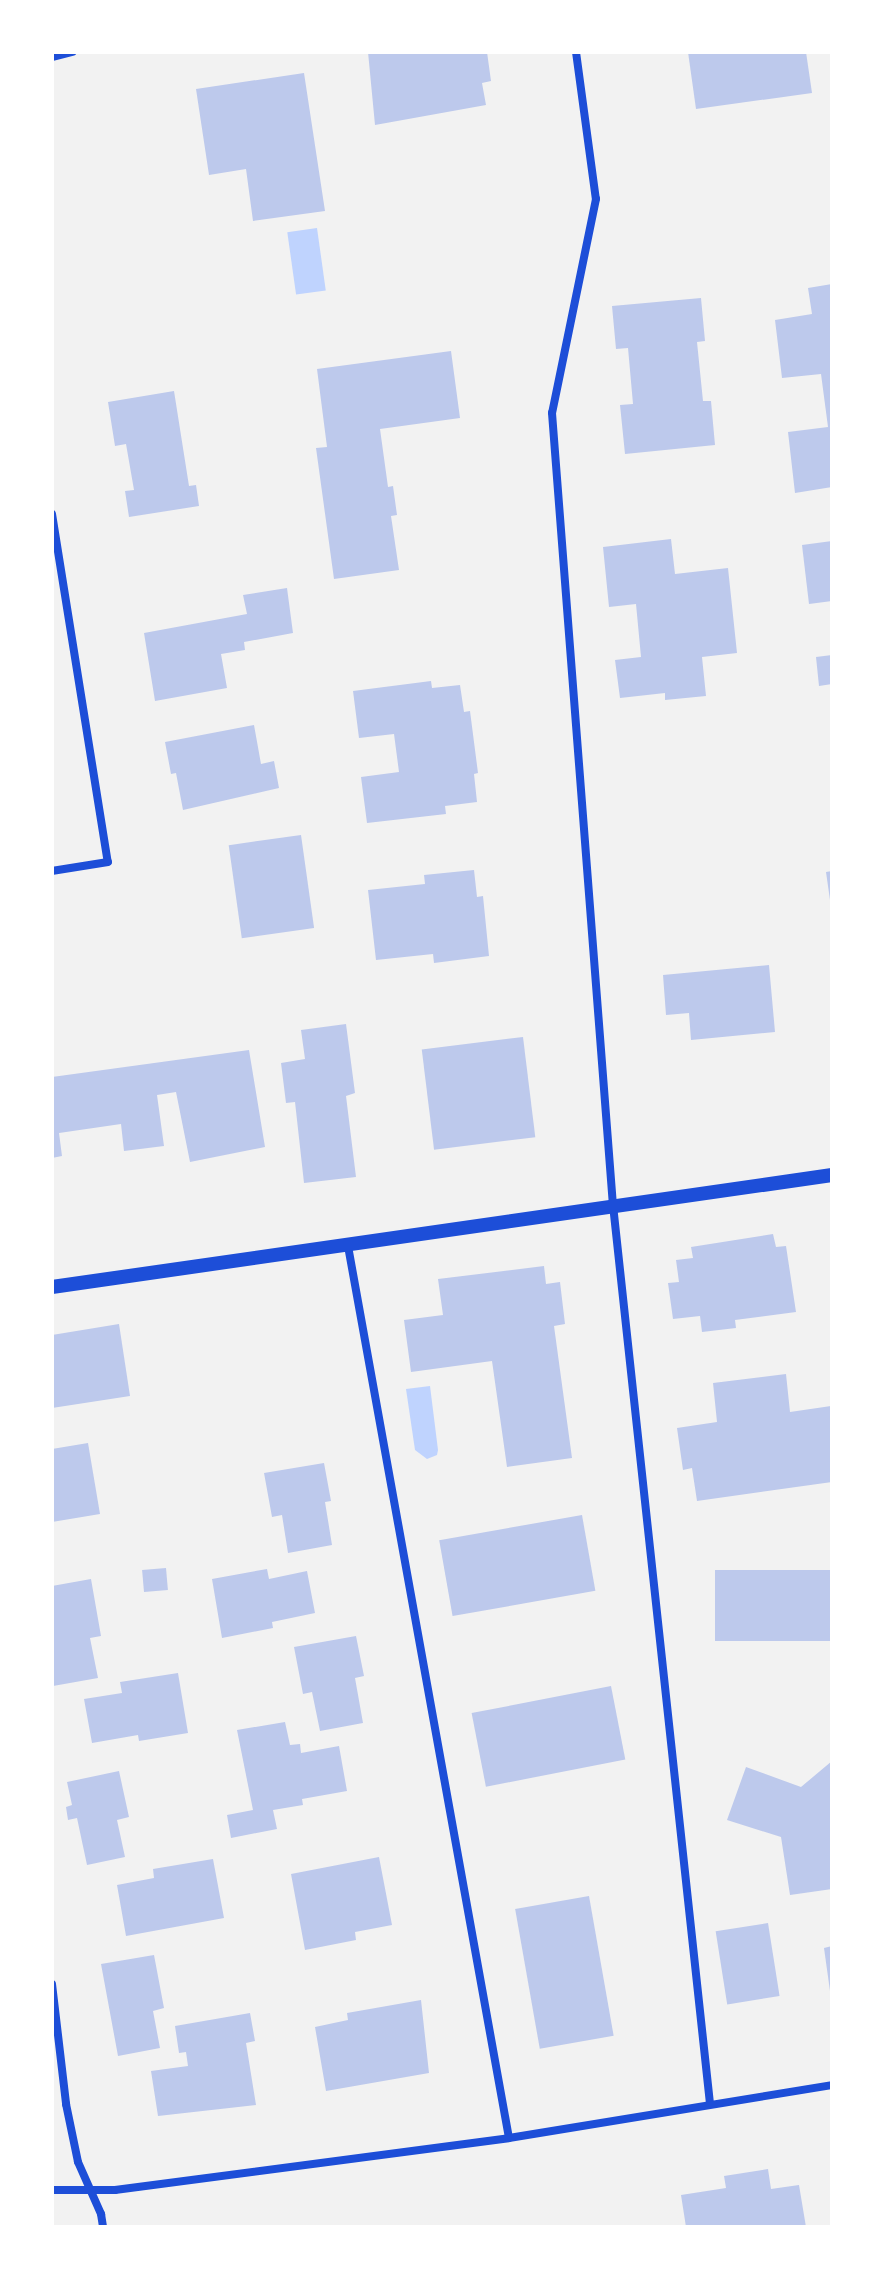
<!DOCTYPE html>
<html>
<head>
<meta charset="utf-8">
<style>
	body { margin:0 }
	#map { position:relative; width:884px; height:2279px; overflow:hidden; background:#f2f2f2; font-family:Poppins,sans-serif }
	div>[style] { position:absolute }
	.water>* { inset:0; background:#bfd3fe; transform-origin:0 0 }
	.building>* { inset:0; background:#bdc9ec; transform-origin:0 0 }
	.minor>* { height:8px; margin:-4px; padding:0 4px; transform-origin:4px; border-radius:4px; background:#1d4ed8 }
	.tertiary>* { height:14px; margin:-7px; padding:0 7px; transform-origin:7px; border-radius:7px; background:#1d4ed8 }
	span { translate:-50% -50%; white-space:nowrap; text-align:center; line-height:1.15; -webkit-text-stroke:6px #fff; paint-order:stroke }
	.frame { position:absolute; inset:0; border:54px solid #fff; pointer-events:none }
</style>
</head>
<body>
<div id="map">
	<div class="water">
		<div style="left:317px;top:228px;width:63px;height:30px;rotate:82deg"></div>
		<div style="clip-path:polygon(430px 1386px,438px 1450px,437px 1455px,427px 1459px,415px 1450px,406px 1389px)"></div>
	</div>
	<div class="building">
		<div style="clip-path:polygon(368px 52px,487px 52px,491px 81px,482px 83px,486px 105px,375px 125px)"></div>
		<div style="clip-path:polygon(688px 52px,806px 52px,812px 93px,696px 109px)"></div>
		<div style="clip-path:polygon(304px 73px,325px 211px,253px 221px,246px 169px,209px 175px,196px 89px)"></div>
		<div style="clip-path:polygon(832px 284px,832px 487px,795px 493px,788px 432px,828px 427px,821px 374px,782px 378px,775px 320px,812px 314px,808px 288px)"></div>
		<div style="clip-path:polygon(701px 298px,705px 341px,697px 342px,703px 401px,711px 401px,715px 445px,625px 454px,620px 405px,633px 404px,628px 348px,616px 349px,612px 306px)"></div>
		<div style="clip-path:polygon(451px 351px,460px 418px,380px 429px,388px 487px,393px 486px,397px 515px,391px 516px,399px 570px,334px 579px,316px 448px,327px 447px,317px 369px)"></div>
		<div style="clip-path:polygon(174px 391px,189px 486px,196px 485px,199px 506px,129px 517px,125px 491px,134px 490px,126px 444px,115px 446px,108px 402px)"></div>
		<div style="clip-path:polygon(671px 539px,675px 574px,728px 568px,737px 653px,702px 657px,706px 696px,665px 700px,665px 693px,620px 698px,615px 660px,641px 657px,636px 604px,609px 607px,603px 547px)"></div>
		<div style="clip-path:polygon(832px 541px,832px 601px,809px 604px,802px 545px)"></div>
		<div style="clip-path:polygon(287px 588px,293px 633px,244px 642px,245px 650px,221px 654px,227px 688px,155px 701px,144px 633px,247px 614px,243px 595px)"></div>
		<div style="clip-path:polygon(832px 655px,832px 684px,819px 686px,816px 657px)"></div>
		<div style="clip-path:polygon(431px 681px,432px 688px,460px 685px,464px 712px,470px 711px,478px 773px,474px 774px,477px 802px,445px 806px,446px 814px,367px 823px,361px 777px,399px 772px,394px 734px,359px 738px,353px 691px)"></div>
		<div style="clip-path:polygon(254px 725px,261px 764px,274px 761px,279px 788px,183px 810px,176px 773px,171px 774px,165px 742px)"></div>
		<div style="left:301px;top:835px;width:94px;height:73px;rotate:82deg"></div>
		<div style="clip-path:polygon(474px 870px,477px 897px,483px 896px,489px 956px,434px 963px,433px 954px,376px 960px,368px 890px,425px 884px,424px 875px)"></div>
		<div style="clip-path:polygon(832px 871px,832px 900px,830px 900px,826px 872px)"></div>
		<div style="clip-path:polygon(769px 965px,775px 1032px,691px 1040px,689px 1013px,666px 1015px,663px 975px)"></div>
		<div style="clip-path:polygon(346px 1024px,355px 1093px,346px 1096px,356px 1177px,304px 1183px,295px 1102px,286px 1103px,281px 1063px,305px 1059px,301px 1030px)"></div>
		<div style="left:523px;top:1037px;width:101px;height:102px;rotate:83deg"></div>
		<div style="clip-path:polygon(249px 1050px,265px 1147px,190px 1162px,176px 1092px,157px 1095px,164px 1146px,124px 1151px,121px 1124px,59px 1133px,62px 1156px,52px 1158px,52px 1077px)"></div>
		<div style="clip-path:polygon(773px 1234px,776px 1247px,786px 1246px,796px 1312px,735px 1320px,736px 1328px,702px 1332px,700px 1316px,673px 1319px,668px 1283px,679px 1282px,676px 1260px,693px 1258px,691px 1247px)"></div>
		<div style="clip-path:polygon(544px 1266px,546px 1284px,560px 1282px,565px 1324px,554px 1326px,572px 1458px,507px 1467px,492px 1361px,411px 1372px,404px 1320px,443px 1315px,438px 1279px)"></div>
		<div style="clip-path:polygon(119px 1324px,130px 1396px,52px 1408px,52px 1335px)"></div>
		<div style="clip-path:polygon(786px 1374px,790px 1412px,831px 1406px,832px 1482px,697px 1501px,692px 1468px,683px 1470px,677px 1428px,717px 1422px,713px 1383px)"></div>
		<div style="clip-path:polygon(88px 1443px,100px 1514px,52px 1522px,52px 1449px)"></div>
		<div style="clip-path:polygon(324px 1463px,331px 1501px,325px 1502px,332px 1545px,288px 1553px,282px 1515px,272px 1517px,264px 1473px)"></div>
		<div style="left:582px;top:1515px;width:77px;height:145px;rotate:80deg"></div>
		<div style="left:166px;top:1568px;width:22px;height:24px;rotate:85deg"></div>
		<div style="clip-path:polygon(267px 1569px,269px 1579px,307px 1571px,315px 1613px,272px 1622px,273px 1628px,222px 1638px,212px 1579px)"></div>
		<div style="left:832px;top:1570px;width:71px;height:117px;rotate:90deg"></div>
		<div style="clip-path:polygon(91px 1579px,101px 1636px,90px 1638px,98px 1678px,53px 1686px,52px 1586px)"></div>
		<div style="clip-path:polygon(356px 1636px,364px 1676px,355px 1678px,363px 1723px,320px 1731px,312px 1692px,303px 1694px,294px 1647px)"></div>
		<div style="clip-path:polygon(178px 1673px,188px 1733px,139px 1741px,138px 1735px,92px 1743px,84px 1699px,122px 1693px,120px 1682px)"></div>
		<div style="left:611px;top:1686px;width:75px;height:142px;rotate:79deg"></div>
		<div style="clip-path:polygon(285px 1722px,290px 1745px,300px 1744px,301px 1753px,339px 1746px,347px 1791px,302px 1799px,303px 1805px,273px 1810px,277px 1829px,231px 1838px,227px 1815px,253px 1810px,237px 1730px)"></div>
		<div style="clip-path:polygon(832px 1761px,832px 1889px,790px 1895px,781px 1837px,727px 1820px,746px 1767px,801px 1787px)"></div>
		<div style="clip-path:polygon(119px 1771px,129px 1817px,117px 1820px,125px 1857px,87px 1865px,77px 1818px,68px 1820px,66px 1807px,72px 1805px,67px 1782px)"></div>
		<div style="clip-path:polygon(379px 1857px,392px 1925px,355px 1932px,356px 1940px,305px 1950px,291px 1874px)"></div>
		<div style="clip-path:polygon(213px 1859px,224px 1918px,126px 1936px,117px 1885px,154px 1878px,153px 1869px)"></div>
		<div style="left:589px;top:1896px;width:142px;height:75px;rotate:80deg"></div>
		<div style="left:768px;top:1923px;width:74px;height:53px;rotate:81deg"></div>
		<div style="clip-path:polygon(832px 1946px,832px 1991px,830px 1991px,824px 1948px)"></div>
		<div style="clip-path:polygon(154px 1955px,164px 2008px,153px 2011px,160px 2048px,118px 2056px,101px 1964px)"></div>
		<div style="clip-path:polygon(421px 2000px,429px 2073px,326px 2091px,315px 2027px,348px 2020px,347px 2013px)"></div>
		<div style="clip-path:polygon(250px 2013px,255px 2041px,246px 2043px,256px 2105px,158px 2116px,151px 2071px,188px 2066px,186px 2052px,179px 2053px,175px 2026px)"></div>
		<div style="clip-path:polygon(768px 2169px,771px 2189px,799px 2185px,806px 2227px,686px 2227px,681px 2195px,726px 2188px,724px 2176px)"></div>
	</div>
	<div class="minor">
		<div style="left:576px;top:52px;width:148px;rotate:82.3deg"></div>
		<div style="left:596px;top:199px;width:218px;rotate:101.6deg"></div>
		<div style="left:552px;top:413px;width:794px;rotate:85.6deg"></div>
		<div style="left:613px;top:1205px;width:904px;rotate:83.84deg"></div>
		<div style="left:52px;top:57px;width:21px;rotate:-14deg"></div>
		<div style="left:52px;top:514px;width:352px;rotate:80.9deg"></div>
		<div style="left:108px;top:862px;width:57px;rotate:170.9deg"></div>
		<div style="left:348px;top:1246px;width:906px;rotate:79.77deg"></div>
		<div style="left:52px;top:1984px;width:121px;rotate:83.3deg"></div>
		<div style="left:66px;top:2104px;width:59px;rotate:78.3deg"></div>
		<div style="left:78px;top:2162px;width:57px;rotate:66.1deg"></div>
		<div style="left:101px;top:2214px;width:13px;rotate:81deg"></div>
		<div style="left:52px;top:2190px;width:63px"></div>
		<div style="left:115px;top:2190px;width:397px;rotate:-7.5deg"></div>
		<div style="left:509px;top:2138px;width:327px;rotate:-9.3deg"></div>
	</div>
	<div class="tertiary">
		<div style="left:52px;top:1287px;width:788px;rotate:-8.17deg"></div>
	</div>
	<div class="frame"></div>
</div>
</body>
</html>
